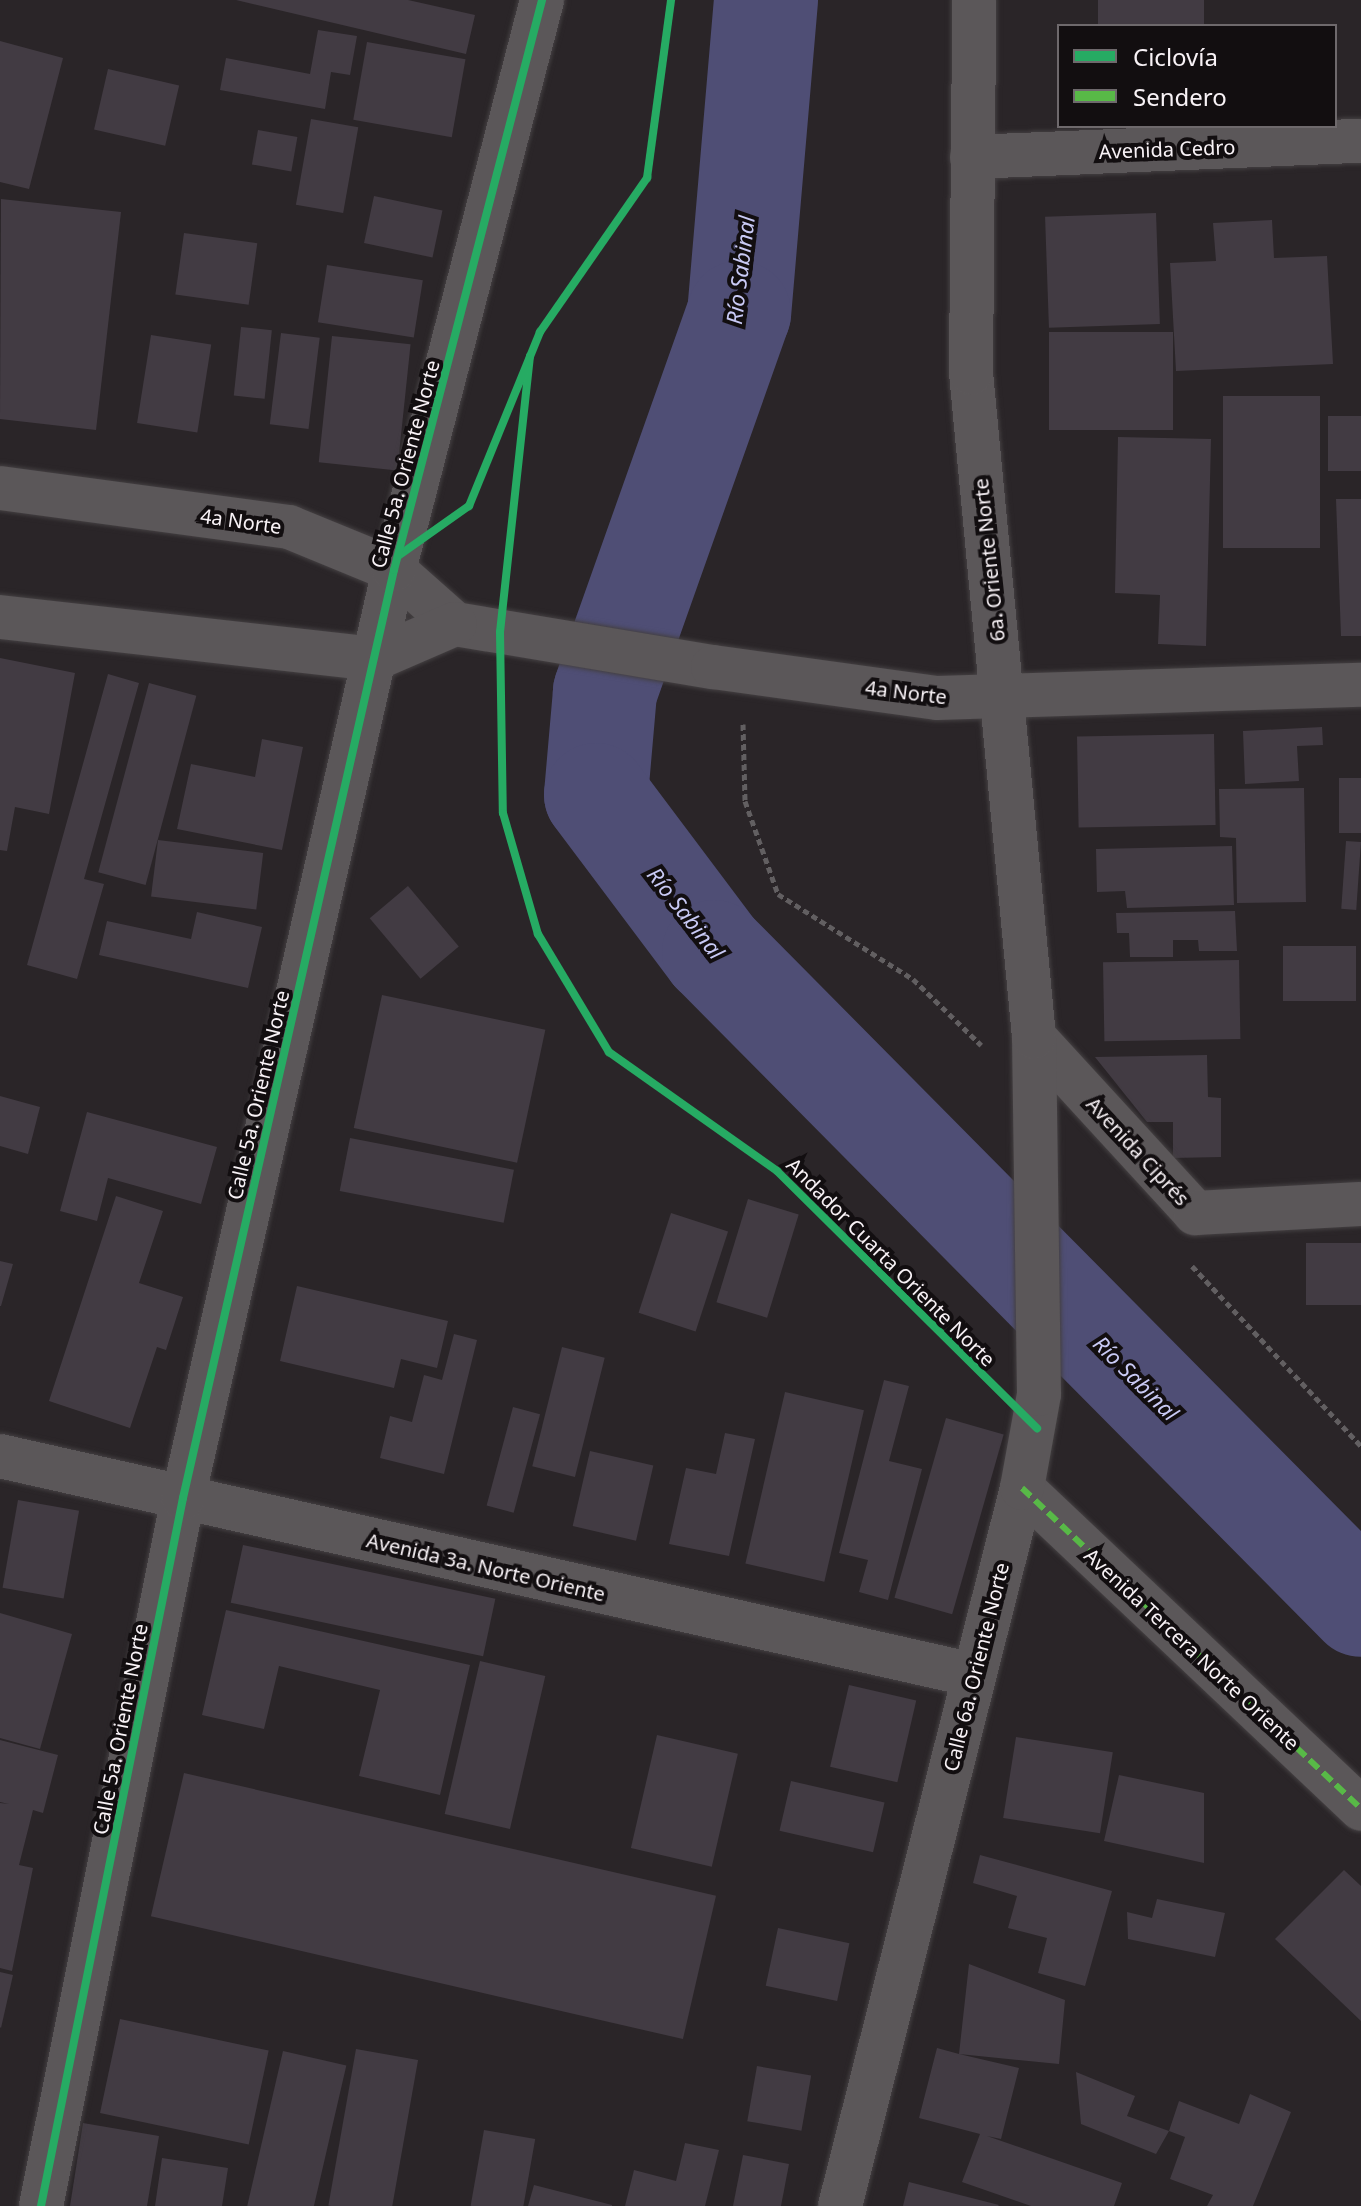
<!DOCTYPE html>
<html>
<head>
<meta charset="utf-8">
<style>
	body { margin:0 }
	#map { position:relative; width:1361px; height:2206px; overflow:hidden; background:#2a2528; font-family:"Noto Sans",sans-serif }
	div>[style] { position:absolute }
	.river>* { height:104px; margin:-52px; padding:0 52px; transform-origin:52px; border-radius:52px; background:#4f4e75 }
	.building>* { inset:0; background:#423b43; transform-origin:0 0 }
	.path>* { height:5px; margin-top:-2.5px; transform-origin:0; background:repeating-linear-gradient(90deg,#625f61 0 6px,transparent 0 10px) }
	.roads { filter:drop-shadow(0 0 2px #444042) drop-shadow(0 0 2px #444042) }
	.minor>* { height:44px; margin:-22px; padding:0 22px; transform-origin:22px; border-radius:22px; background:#5b5759 }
	.quiet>* { height:6px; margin-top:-3px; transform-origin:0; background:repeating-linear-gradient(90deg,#58b947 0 12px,transparent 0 18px) }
	.cycleway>* { height:8px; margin:-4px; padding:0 4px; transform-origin:4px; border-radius:4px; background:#26ab63 }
	span { translate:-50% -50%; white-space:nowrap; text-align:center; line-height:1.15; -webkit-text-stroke:8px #120e10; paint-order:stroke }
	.street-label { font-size:20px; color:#f8f2f6 }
	.water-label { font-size:22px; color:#c9caf5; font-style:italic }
	.legend { position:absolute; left:1057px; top:24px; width:280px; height:104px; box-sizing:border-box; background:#120e10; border:2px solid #6e696c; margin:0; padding:10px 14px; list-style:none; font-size:24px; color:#f8f2f6 }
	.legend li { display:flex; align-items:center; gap:16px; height:40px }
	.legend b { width:40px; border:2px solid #6e696c }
</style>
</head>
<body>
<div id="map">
	<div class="river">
		<div style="left:766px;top:0;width:314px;rotate:94.9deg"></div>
		<div style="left:739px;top:313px;width:402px;rotate:109.5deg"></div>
		<div style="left:605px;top:692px;width:103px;rotate:95deg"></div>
		<div style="left:596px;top:795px;width:196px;rotate:53.1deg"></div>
		<div style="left:714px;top:952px;width:919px;rotate:45.26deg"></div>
	</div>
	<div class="building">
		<div style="clip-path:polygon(236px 0,408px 0,475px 15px,466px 54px)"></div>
		<div style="left:1098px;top:0;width:106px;height:26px"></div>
		<div style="clip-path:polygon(318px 30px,357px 36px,350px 75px,331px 72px,325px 109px,220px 90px,226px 58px,310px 74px)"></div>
		<div style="clip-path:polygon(0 41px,63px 58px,29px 189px,0 182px)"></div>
		<div style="left:367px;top:42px;width:100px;height:79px;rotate:10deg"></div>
		<div style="left:108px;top:69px;width:73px;height:62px;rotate:13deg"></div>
		<div style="left:311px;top:119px;width:48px;height:87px;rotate:10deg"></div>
		<div style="left:258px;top:130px;width:40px;height:35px;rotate:10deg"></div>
		<div style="left:374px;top:196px;width:70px;height:48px;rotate:12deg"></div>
		<div style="clip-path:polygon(1px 199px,121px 212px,96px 430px,0 419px)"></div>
		<div style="left:1156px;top:213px;width:111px;height:111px;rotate:88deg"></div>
		<div style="clip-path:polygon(1272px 220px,1274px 258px,1327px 256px,1333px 364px,1176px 371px,1170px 263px,1216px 261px,1213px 223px)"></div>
		<div style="left:184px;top:233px;width:74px;height:62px;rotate:8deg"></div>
		<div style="left:327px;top:265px;width:97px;height:58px;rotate:9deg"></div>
		<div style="left:241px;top:327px;width:31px;height:69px;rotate:6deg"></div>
		<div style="left:1049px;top:332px;width:124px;height:98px"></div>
		<div style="left:281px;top:333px;width:39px;height:92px;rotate:7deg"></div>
		<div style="left:151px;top:335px;width:61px;height:89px;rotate:9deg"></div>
		<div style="left:332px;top:336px;width:79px;height:127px;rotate:6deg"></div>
		<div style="left:1320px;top:396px;width:152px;height:97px;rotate:90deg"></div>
		<div style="left:1328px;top:416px;width:33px;height:55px"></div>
		<div style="clip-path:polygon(1118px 437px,1211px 439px,1206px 646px,1158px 644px,1160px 595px,1115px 593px)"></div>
		<div style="clip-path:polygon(1336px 499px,1361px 499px,1361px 636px,1341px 636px)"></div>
		<div style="clip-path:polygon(0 658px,75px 673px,49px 814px,15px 807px,7px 851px,0 850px)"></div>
		<div style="clip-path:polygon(108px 674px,139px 683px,84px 879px,104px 884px,77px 979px,27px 965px)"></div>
		<div style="left:149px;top:683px;width:49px;height:196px;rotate:15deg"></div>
		<div style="clip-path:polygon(1322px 727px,1323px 745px,1297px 746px,1299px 781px,1245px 784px,1243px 731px)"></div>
		<div style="left:1214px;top:734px;width:91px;height:137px;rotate:89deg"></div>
		<div style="clip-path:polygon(262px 739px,303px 747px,282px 850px,177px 829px,191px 764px,255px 777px)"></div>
		<div style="left:1339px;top:778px;width:22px;height:55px"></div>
		<div style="clip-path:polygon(1304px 788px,1306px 902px,1237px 903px,1236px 838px,1220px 837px,1219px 789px)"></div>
		<div style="left:158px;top:840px;width:106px;height:57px;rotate:7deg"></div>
		<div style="left:1346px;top:841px;width:15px;height:68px;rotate:4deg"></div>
		<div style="clip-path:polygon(1232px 846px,1234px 905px,1127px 908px,1125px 891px,1097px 892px,1096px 849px)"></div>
		<div style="left:408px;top:886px;width:79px;height:50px;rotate:50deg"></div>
		<div style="clip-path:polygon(1235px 911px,1237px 951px,1199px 951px,1198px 940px,1173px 940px,1173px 957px,1130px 957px,1129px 933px,1117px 933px,1116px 913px)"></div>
		<div style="clip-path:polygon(197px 912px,262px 927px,248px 988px,99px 955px,107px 921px,191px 939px)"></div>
		<div style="left:1356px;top:946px;width:55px;height:73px;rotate:90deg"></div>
		<div style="left:1239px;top:960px;width:79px;height:136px;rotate:89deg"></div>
		<div style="left:382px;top:995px;width:167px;height:136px;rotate:12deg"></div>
		<div style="clip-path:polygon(1207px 1055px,1208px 1097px,1221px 1098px,1221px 1157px,1173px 1158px,1173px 1122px,1147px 1122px,1095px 1057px)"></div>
		<div style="clip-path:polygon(0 1096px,40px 1107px,28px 1154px,0 1146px)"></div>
		<div style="clip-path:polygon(87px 1112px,217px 1147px,201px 1204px,108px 1178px,97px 1221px,60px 1211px)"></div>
		<div style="left:350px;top:1138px;width:167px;height:54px;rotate:11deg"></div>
		<div style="clip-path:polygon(116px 1196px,163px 1211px,139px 1283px,183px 1297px,166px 1350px,157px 1347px,130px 1428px,49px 1401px)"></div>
		<div style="left:748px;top:1199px;width:53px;height:108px;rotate:17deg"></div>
		<div style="left:671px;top:1213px;width:60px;height:105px;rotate:18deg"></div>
		<div style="left:1361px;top:1243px;width:62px;height:55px;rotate:90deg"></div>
		<div style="clip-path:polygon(0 1261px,13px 1264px,1px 1306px,0 1306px)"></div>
		<div style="clip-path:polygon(297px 1286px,448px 1321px,437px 1368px,401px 1359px,394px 1388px,280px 1361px)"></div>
		<div style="clip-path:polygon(454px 1334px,477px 1340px,444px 1474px,380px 1458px,390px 1416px,412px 1422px,424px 1375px,442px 1380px)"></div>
		<div style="left:562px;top:1347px;width:44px;height:123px;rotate:14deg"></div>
		<div style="clip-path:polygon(884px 1380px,909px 1386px,889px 1461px,922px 1469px,888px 1600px,859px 1592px,868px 1560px,839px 1553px)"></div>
		<div style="left:785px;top:1392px;width:81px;height:176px;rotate:13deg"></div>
		<div style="left:513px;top:1407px;width:28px;height:102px;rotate:15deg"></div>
		<div style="left:946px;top:1418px;width:60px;height:187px;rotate:16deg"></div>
		<div style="clip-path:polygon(725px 1433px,755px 1439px,729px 1556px,669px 1544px,686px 1468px,716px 1474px)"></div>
		<div style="left:590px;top:1451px;width:65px;height:77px;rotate:13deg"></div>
		<div style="left:18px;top:1500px;width:62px;height:89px;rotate:10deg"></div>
		<div style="left:243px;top:1545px;width:258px;height:59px;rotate:12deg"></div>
		<div style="clip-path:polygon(226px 1610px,470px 1665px,440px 1795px,359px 1776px,380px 1690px,279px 1666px,264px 1729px,202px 1715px)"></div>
		<div style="clip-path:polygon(0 1613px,72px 1634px,40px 1749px,0 1738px)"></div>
		<div style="left:480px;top:1661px;width:67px;height:157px;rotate:13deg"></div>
		<div style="left:849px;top:1685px;width:69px;height:84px;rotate:13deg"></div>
		<div style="left:657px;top:1735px;width:83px;height:116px;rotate:13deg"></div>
		<div style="left:1016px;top:1737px;width:98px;height:82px;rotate:9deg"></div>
		<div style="clip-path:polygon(0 1740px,58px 1755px,43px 1813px,33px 1810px,19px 1865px,33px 1868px,12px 1971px,0 1968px,0 1803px,9px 1804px,0 1802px)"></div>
		<div style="left:184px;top:1773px;width:546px;height:147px;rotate:13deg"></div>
		<div style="clip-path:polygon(1119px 1775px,1204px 1793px,1204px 1863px,1104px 1841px)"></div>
		<div style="left:791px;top:1781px;width:96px;height:51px;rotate:13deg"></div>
		<div style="clip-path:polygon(980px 1855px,1112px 1891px,1085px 1986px,1038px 1973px,1047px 1938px,1008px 1928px,1017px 1896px,973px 1883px)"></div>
		<div style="clip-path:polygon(1344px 1870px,1361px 1886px,1361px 2021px,1275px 1939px)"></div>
		<div style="clip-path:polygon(1157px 1899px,1225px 1913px,1215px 1957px,1128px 1939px,1127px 1912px,1152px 1918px)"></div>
		<div style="left:778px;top:1928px;width:73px;height:59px;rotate:12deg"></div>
		<div style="clip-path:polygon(969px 1964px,1065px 2000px,1059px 2064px,959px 2054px,1019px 2068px,1001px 2139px,987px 2136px,1122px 2183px,1114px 2206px,1031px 2206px,962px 2182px,980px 2134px,919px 2118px,937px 2048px,959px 2054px)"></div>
		<div style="clip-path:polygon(0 1972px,13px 1975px,1px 2028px,0 2027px)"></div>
		<div style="left:120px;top:2019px;width:152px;height:96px;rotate:12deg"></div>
		<div style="left:356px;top:2049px;width:63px;height:159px;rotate:10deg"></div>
		<div style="left:283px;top:2051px;width:65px;height:159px;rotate:13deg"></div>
		<div style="left:757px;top:2066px;width:55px;height:56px;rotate:10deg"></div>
		<div style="clip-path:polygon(1076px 2072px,1135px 2096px,1127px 2116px,1169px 2131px,1156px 2154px,1081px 2124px)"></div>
		<div style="clip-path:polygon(1250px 2094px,1291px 2112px,1253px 2206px,1207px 2206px,1213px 2195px,1170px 2179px,1185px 2137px,1169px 2131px,1179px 2101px,1239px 2124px)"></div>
		<div style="clip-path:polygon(83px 2123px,159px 2136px,147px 2206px,70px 2206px)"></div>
		<div style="left:484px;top:2130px;width:52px;height:77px;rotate:10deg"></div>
		<div style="clip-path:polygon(685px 2143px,719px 2150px,705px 2206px,625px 2206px,634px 2170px,676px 2181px)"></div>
		<div style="clip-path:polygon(743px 2155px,789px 2164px,781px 2206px,733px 2206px)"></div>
		<div style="clip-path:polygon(162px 2158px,228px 2168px,222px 2206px,155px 2206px)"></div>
		<div style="clip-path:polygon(909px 2182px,999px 2205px,998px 2206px,903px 2206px)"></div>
		<div style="clip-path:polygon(534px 2185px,612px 2205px,612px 2206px,528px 2206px)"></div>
	</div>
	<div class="path">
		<div style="left:743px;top:724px;width:77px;rotate:88.5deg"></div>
		<div style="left:745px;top:801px;width:99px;rotate:70.5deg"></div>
		<div style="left:778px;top:894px;width:160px;rotate:32.2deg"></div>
		<div style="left:913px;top:979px;width:95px;rotate:44.1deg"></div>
		<div style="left:1192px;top:1266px;width:247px;rotate:46.8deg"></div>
	</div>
	<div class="roads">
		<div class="minor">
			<div style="left:972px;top:157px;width:389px;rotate:-2.4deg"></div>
			<div style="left:0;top:488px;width:292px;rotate:7.7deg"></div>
			<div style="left:289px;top:527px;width:113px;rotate:22.3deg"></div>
			<div style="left:394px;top:570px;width:81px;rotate:41.5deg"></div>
			<div style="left:455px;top:624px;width:262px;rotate:9.5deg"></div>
			<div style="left:713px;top:667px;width:226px;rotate:7.9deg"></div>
			<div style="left:937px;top:698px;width:424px;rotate:-1.8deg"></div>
			<div style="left:0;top:617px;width:376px;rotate:6.4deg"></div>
			<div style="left:374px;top:659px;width:88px;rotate:-23.4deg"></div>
			<div style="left:1034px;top:1037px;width:239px;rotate:47.5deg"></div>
			<div style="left:1195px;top:1213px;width:166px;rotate:-3.1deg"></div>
			<div style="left:0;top:1456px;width:997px;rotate:12.68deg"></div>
			<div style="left:1022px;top:1488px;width:467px;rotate:43.4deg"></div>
			<div style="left:41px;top:2206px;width:722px;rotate:-78.66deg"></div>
			<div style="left:183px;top:1498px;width:952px;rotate:-77.19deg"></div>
			<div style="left:394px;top:570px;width:589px;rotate:-75.44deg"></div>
			<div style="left:840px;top:2206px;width:741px;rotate:-75.78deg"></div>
			<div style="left:1022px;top:1488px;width:96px;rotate:-79.7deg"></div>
			<div style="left:1039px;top:1394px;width:357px;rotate:-90.8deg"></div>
			<div style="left:1034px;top:1037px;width:667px;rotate:-95.42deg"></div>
			<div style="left:971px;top:373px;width:373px;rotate:-89.5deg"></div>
		</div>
	</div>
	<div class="quiet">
		<div style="left:1022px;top:1488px;width:467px;rotate:43.4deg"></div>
	</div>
	<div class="cycleway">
		<div style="left:530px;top:356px;width:278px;rotate:96.2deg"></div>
		<div style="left:500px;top:632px;width:181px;rotate:89.1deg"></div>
		<div style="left:503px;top:813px;width:126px;rotate:73.9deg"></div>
		<div style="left:538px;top:934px;width:138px;rotate:59deg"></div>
		<div style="left:609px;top:1052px;width:206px;rotate:35.3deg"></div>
		<div style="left:777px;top:1171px;width:366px;rotate:44.7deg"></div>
		<div style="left:398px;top:556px;width:87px;rotate:-35.2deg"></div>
		<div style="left:469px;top:506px;width:188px;rotate:-67.8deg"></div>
		<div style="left:540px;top:332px;width:188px;rotate:-55.2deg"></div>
		<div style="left:647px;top:178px;width:180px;rotate:-82.3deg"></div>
		<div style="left:41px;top:2206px;width:722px;rotate:-78.66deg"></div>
		<div style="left:183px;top:1498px;width:952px;rotate:-77.19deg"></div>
		<div style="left:394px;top:570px;width:589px;rotate:-75.44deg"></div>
	</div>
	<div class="street-label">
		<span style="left:1167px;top:149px;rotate:-2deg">Avenida Cedro</span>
		<span style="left:405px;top:464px;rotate:-75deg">Calle 5a. Oriente Norte</span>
		<span style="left:241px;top:521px;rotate:8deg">4a Norte</span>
		<span style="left:989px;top:560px;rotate:-96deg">6a. Oriente Norte</span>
		<span style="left:906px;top:692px;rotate:7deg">4a Norte</span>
		<span style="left:258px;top:1095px;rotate:-77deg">Calle 5a. Oriente Norte</span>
		<span style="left:1138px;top:1151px;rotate:47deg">Avenida Ciprés</span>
		<span style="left:891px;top:1262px;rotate:45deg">Andador Cuarta Oriente Norte</span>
		<span style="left:486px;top:1567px;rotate:13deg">Avenida 3a. Norte Oriente</span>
		<span style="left:1192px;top:1649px;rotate:43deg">Avenida Tercera Norte Oriente</span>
		<span style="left:976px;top:1667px;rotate:-76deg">Calle 6a. Oriente Norte</span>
		<span style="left:120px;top:1729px;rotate:-79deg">Calle 5a. Oriente Norte</span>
	</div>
	<div class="water-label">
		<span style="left:740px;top:270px;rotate:-83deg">Río Sabinal</span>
		<span style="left:686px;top:913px;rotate:52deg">Río Sabinal</span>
		<span style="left:1136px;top:1378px;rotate:45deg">Río Sabinal</span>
	</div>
	<ul class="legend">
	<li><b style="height:10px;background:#26ab63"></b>Ciclovía</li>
	<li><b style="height:10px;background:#58b947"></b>Sendero</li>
	</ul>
</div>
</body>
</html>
